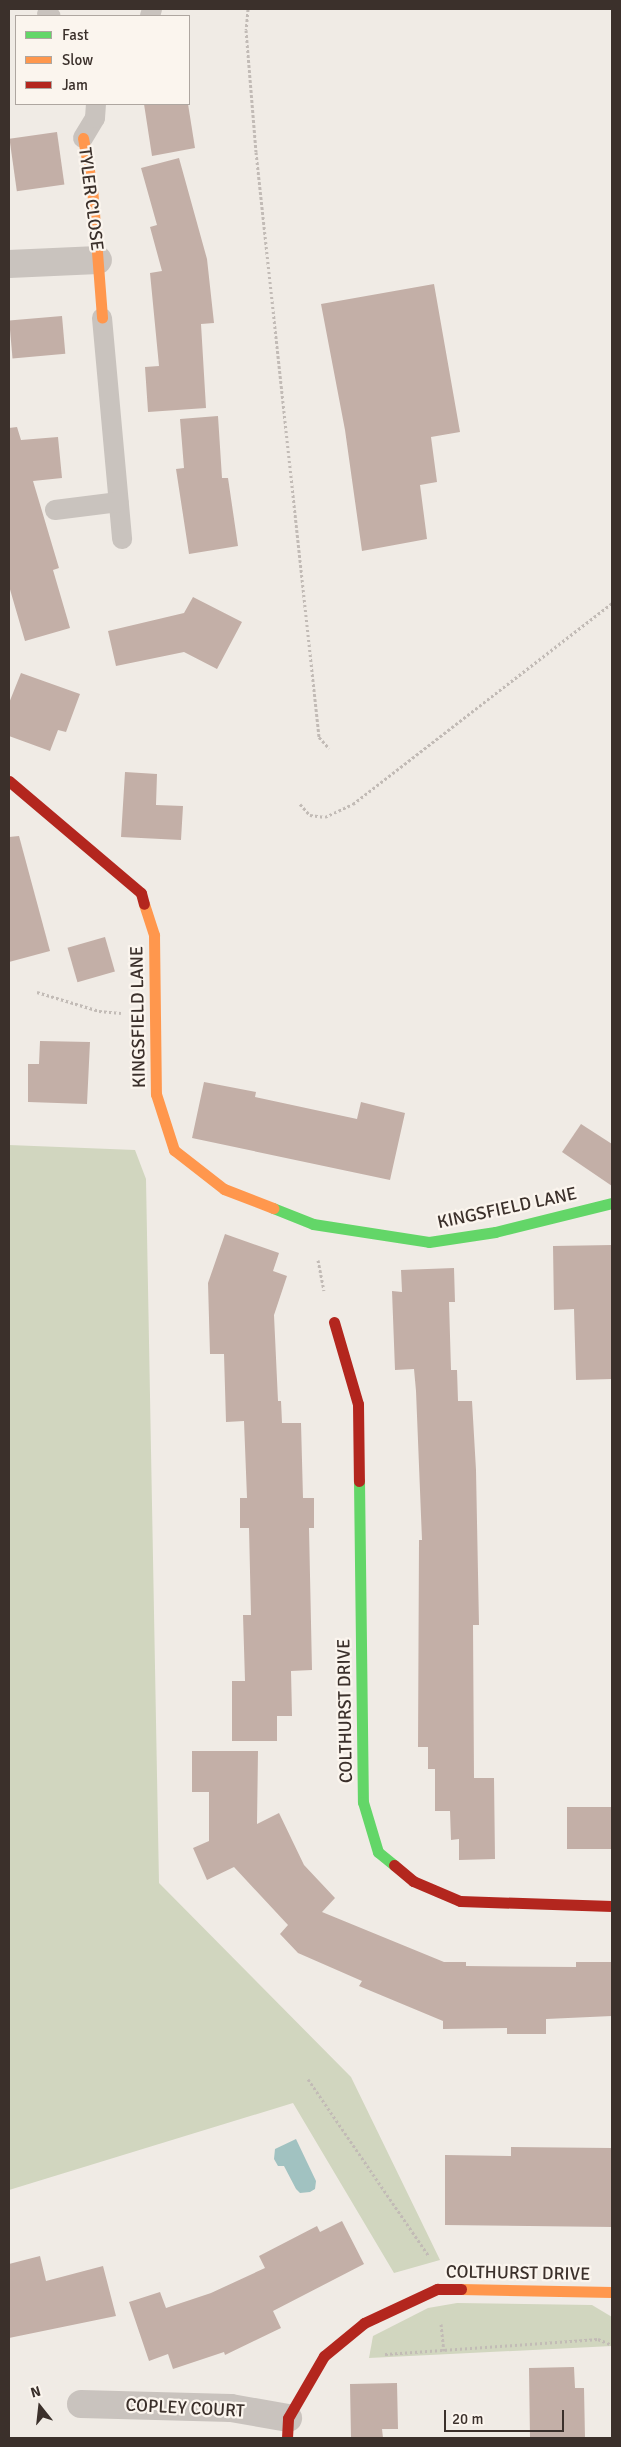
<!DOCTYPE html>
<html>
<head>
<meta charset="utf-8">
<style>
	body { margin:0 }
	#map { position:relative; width:621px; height:2447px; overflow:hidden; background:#f0ebe5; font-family:Signika,sans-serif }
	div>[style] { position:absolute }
	.green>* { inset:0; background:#d1d6bf }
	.water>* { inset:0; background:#a1c2c1 }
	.building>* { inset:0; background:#c3afa7; transform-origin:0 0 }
	.path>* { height:3px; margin-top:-1.5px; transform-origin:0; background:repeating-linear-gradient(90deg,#c2bbb6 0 2.5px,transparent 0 5px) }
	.lane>* { height:20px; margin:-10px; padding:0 10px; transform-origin:10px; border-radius:10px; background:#c9c3be }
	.street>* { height:28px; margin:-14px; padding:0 14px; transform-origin:14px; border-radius:14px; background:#c9c3be }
	.fast>* { height:11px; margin:-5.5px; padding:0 5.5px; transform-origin:5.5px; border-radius:5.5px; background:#63d668 }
	.slow>* { height:11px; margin:-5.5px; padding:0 5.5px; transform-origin:5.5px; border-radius:5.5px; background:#ff974d }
	.jam>* { height:11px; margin:-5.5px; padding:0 5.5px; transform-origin:5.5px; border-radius:5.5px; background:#b3261e }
	span { translate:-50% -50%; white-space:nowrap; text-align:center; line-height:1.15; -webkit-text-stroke:4.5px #fbf5ee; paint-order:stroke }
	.street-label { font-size:18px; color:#3b302b }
	.frame { position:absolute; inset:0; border:10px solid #3b302b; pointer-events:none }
	.legend { position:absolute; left:15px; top:15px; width:175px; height:90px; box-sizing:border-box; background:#fbf5ee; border:1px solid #aea6a0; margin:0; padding:6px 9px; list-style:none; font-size:15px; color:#3b302b }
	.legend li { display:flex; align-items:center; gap:10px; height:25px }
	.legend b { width:25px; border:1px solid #aea6a0 }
	.north { position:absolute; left:15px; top:2382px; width:50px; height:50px; -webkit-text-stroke:4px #fbf5ee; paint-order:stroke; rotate:344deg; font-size:14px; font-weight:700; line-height:20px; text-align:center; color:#3b302b }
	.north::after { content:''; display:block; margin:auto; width:18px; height:22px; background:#3b302b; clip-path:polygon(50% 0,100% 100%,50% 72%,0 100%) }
	.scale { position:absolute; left:444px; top:2410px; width:120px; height:22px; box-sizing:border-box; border:2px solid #3b302b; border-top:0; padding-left:6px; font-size:15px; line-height:18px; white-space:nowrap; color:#3b302b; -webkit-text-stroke:4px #fbf5ee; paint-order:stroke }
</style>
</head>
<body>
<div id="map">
	<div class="green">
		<div style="clip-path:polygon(9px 1145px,135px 1150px,146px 1179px,159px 1883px,351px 2077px,440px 2260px,394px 2273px,293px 2103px,9px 2190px)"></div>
		<div style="clip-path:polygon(457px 2303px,592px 2305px,612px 2317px,612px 2346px,369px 2358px,373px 2336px,428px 2308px)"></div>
	</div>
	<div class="water">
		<div style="clip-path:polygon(296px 2139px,316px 2181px,315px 2189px,310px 2192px,300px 2193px,296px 2189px,284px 2166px,278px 2166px,274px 2159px,275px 2149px)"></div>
	</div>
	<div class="building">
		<div style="clip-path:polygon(144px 104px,188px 104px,195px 148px,152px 156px)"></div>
		<div style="left:57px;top:132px;width:53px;height:48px;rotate:82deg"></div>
		<div style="clip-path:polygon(179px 158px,207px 259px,214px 323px,201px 324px,206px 408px,148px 412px,145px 367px,159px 366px,150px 273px,162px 271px,150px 227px,157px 225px,141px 168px)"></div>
		<div style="clip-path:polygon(434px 284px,460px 432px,431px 437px,437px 482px,420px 485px,427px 539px,362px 551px,345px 430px,321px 304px)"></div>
		<div style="left:62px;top:316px;width:38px;height:53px;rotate:85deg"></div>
		<div style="clip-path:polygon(218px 416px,222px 478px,228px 478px,238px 546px,189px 554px,176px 469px,184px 468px,180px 419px)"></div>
		<div style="clip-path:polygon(17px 427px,21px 440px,58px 437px,62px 478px,33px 481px,59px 568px,53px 570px,70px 628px,25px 641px,9px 586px,9px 428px)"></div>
		<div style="clip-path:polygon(193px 597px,242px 622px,217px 669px,184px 652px,116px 666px,108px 631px,184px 613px)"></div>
		<div style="clip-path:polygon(21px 673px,80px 694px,66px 732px,58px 730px,50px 751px,9px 736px,9px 703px)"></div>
		<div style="clip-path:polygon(125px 772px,157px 774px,156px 805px,183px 806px,181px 840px,121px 837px)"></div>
		<div style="clip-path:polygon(19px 836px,50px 951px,9px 962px,9px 837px)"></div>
		<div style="left:105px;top:937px;width:36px;height:39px;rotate:74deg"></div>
		<div style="clip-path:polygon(40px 1041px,90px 1042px,87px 1104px,28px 1102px,28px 1064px,39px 1064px)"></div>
		<div style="clip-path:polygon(204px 1082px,256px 1092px,255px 1097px,357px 1119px,361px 1102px,405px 1113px,390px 1180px,192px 1138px)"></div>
		<div style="clip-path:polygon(581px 1124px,612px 1144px,612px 1186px,562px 1152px)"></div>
		<div style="clip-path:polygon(225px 1234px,279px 1253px,273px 1271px,287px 1276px,274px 1315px,278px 1401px,281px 1401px,282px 1423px,301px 1423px,303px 1498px,314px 1498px,314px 1528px,309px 1528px,312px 1670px,291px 1671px,292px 1716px,277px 1716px,277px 1741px,232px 1741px,232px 1681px,245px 1681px,243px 1615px,251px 1615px,249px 1528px,240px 1528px,240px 1498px,247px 1498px,244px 1421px,226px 1422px,224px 1354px,210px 1354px,208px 1283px)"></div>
		<div style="clip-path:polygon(612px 1245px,612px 1379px,576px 1380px,574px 1309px,554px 1310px,553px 1246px)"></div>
		<div style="clip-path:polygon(454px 1268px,455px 1302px,449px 1302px,451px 1370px,457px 1370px,458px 1401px,472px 1401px,476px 1470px,479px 1625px,473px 1625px,474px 1778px,494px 1778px,495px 1859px,459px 1860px,459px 1839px,451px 1840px,450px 1811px,435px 1811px,435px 1769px,428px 1769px,428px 1747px,418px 1747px,419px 1540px,422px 1540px,416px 1391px,414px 1369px,395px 1370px,392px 1291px,402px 1292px,401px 1270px)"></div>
		<div style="clip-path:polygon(192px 1751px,258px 1751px,257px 1824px,279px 1813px,304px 1865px,335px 1898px,322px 1912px,444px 1962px,466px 1962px,466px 1966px,576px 1967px,576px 1962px,612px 1962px,612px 2016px,546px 2019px,546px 2034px,507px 2034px,507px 2028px,443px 2029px,443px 2021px,359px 1986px,362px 1981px,298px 1953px,280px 1934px,288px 1925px,234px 1867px,207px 1880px,193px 1848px,209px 1841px,209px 1792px,192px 1792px)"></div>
		<div style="left:612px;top:1807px;width:42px;height:45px;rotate:90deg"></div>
		<div style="clip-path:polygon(511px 2147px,612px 2148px,612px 2227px,445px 2225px,445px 2155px,511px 2156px)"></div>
		<div style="clip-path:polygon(342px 2221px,364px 2264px,273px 2311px,281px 2328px,225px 2355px,224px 2352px,173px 2369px,168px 2354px,149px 2361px,129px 2302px,160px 2292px,166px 2308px,211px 2293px,265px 2268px,259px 2256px,317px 2226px,320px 2232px)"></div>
		<div style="clip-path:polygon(40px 2256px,46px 2281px,103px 2266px,116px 2316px,9px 2338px,9px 2264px)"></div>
		<div style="clip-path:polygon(574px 2367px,575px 2388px,584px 2388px,585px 2438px,530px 2438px,529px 2368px)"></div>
		<div style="clip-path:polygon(397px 2383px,398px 2429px,382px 2429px,383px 2438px,351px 2438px,350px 2384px)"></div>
	</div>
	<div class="path">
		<div style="left:248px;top:9px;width:21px;rotate:95deg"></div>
		<div style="left:246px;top:30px;width:122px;rotate:85.3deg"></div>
		<div style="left:256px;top:152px;width:588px;rotate:83.85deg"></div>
		<div style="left:319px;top:737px;width:15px;rotate:48deg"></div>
		<div style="left:300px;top:804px;width:15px;rotate:48deg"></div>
		<div style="left:310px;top:815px;width:15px;rotate:8deg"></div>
		<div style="left:325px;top:817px;width:31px;rotate:-25deg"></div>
		<div style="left:353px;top:804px;width:328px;rotate:-37.8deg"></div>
		<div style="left:37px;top:992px;width:65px;rotate:17deg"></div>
		<div style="left:99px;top:1011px;width:22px;rotate:5deg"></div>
		<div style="left:318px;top:1260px;width:31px;rotate:79deg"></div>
		<div style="left:308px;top:2079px;width:213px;rotate:55.7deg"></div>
		<div style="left:441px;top:2324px;width:27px;rotate:84deg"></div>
		<div style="left:385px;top:2354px;width:214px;rotate:-4deg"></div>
		<div style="left:598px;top:2339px;width:15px;rotate:23deg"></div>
	</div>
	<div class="lane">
		<div style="left:47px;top:14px;width:4px;rotate:27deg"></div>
		<div style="left:150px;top:16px;width:7px;rotate:-74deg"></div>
		<div style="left:83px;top:138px;width:23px;rotate:-59deg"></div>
		<div style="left:95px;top:118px;width:14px;rotate:-86deg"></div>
		<div style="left:102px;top:318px;width:222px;rotate:84.8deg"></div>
		<div style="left:55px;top:510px;width:64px;rotate:-7.2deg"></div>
	</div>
	<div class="street">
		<div style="left:9px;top:264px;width:89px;rotate:-2.6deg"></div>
		<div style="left:81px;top:2404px;width:150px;rotate:1.5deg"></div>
		<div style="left:231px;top:2408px;width:58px;rotate:10deg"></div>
	</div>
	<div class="fast">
		<div style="left:273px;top:1208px;width:43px;rotate:21.8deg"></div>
		<div style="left:313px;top:1224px;width:117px;rotate:8.8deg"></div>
		<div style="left:429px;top:1242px;width:67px;rotate:-8.6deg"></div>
		<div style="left:495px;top:1232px;width:121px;rotate:-13.9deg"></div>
		<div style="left:359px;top:1481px;width:321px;rotate:89.3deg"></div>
		<div style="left:363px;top:1802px;width:52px;rotate:73.3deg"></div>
		<div style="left:378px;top:1852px;width:21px;rotate:39deg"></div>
	</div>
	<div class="slow">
		<div style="left:83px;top:138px;width:50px;rotate:79.6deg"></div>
		<div style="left:92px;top:187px;width:131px;rotate:85.6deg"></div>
		<div style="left:144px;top:904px;width:33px;rotate:72deg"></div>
		<div style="left:154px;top:935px;width:159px;rotate:89.3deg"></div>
		<div style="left:156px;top:1094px;width:59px;rotate:72.2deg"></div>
		<div style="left:174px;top:1150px;width:63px;rotate:38deg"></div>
		<div style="left:224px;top:1189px;width:53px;rotate:21.2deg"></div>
		<div style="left:461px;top:2289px;width:151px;rotate:1.1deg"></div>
	</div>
	<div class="jam">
		<div style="left:9px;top:781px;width:173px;rotate:40.3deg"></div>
		<div style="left:141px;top:893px;width:11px;rotate:75deg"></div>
		<div style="left:334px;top:1322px;width:85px;rotate:73.7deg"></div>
		<div style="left:358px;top:1404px;width:77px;rotate:89.3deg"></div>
		<div style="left:394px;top:1865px;width:25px;rotate:40deg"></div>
		<div style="left:413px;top:1881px;width:51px;rotate:23.1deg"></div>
		<div style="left:460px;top:1901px;width:152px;rotate:1.9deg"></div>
		<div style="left:287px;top:2438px;width:20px;rotate:-87deg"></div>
		<div style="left:288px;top:2418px;width:72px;rotate:-59.9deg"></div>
		<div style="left:324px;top:2356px;width:52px;rotate:-39.5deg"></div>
		<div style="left:364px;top:2323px;width:81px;rotate:-25deg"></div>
		<div style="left:437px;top:2289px;width:24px"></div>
	</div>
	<div class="street-label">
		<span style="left:91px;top:199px;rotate:83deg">TYLER CLOSE</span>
		<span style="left:138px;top:1017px;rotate:-91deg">KINGSFIELD LANE</span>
		<span style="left:507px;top:1208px;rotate:-12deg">KINGSFIELD LANE</span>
		<span style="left:345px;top:1711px;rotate:-91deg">COLTHURST DRIVE</span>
		<span style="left:518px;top:2273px;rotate:1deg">COLTHURST DRIVE</span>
		<span style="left:185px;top:2408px;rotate:3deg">COPLEY COURT</span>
	</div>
	<div class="frame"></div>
	<ul class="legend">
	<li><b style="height:6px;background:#63d668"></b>Fast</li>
	<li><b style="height:6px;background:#ff974d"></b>Slow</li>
	<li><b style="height:6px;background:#b3261e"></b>Jam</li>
	</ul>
	<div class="north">N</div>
	<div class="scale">20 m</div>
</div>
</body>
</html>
